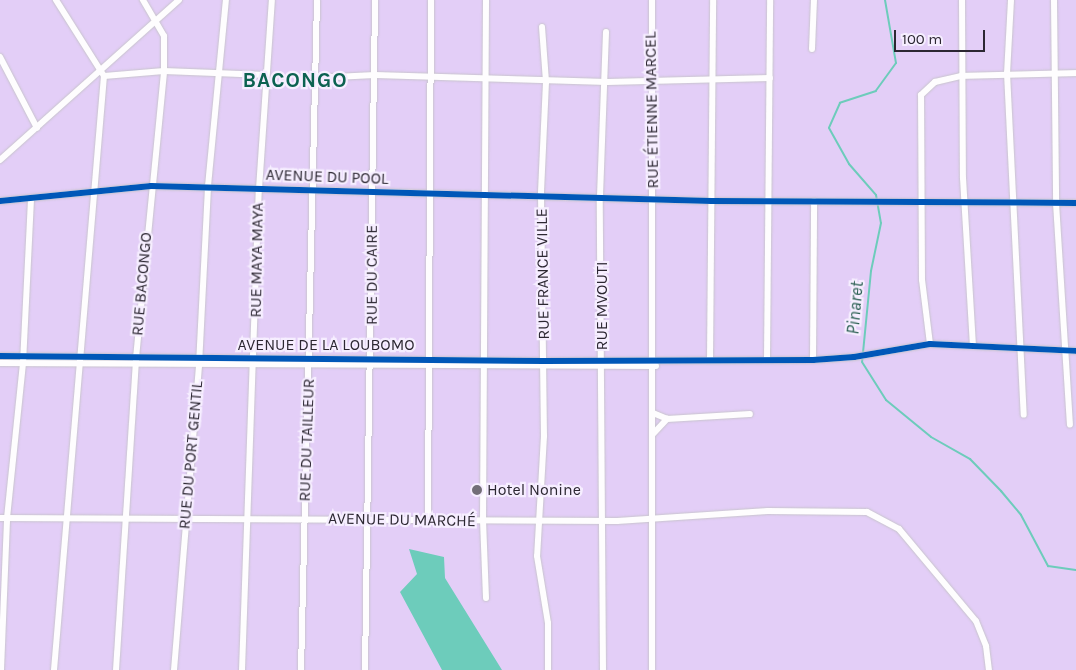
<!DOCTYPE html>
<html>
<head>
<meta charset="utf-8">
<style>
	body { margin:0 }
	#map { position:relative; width:1076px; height:670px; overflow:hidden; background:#f6f2fb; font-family:Karla,sans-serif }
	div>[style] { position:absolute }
	.green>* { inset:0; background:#e3cef7; transform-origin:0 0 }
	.water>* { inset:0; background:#6dccbb }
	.stream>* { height:2px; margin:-1px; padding:0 1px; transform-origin:1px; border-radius:1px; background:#6dccbb }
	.roads { filter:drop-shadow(0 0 1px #c8c4cd) drop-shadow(0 0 1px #c8c4cd) }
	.minor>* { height:6px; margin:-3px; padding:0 3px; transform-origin:3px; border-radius:3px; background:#fefdfe }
	.cycleway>* { height:6px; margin:-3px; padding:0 3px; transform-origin:3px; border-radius:3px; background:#0057b8 }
	.dots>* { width:14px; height:14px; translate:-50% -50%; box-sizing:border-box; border:2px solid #f6eeff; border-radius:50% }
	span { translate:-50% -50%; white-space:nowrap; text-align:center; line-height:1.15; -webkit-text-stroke:4.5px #f6eeff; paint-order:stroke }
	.street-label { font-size:16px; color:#2c2732 }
	.poi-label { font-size:16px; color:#2c2732 }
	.left { translate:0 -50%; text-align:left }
	.water-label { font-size:18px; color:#295e51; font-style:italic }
	.district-label { font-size:21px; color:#0c6251; font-weight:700; letter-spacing:1px }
	.scale { position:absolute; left:894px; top:30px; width:91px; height:22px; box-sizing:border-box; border:2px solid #2c2732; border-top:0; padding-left:6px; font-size:15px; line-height:18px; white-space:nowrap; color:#2c2732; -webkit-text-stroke:4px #f6eeff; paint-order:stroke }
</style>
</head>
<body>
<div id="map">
	<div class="green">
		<div style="left:0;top:0;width:1076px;height:670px"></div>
	</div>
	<div class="water">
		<div style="clip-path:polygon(409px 549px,444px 557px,445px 578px,502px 670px,442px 670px,400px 592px,417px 574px)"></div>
	</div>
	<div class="stream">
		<div style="left:885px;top:0;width:64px;rotate:80.1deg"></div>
		<div style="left:896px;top:63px;width:34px;rotate:126deg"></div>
		<div style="left:876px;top:91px;width:38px;rotate:162deg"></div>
		<div style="left:840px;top:103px;width:27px;rotate:114deg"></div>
		<div style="left:829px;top:128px;width:41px;rotate:60.9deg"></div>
		<div style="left:849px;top:164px;width:41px;rotate:48.9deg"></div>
		<div style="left:876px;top:195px;width:28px;rotate:80deg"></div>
		<div style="left:881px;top:223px;width:49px;rotate:101.8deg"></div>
		<div style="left:871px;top:271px;width:91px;rotate:95.6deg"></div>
		<div style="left:862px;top:362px;width:45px;rotate:57.7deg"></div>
		<div style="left:886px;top:400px;width:58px;rotate:39.4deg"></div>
		<div style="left:931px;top:437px;width:45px;rotate:29.4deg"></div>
		<div style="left:970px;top:459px;width:45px;rotate:45.9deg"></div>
		<div style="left:1001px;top:491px;width:31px;rotate:50deg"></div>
		<div style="left:1021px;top:515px;width:58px;rotate:62.1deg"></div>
		<div style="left:1048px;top:566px;width:28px;rotate:8deg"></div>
	</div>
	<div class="roads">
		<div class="minor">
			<div style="left:652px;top:0;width:670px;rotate:90deg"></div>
			<div style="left:962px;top:0;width:178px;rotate:89.7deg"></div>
			<div style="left:963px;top:178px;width:167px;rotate:86.6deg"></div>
			<div style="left:1011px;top:0;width:73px;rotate:93.1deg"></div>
			<div style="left:1007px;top:73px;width:342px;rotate:87.2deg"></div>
			<div style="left:1054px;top:0;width:203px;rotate:89.4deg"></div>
			<div style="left:1056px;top:203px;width:222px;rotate:86.4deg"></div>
			<div style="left:542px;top:27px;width:55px;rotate:85.8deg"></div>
			<div style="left:546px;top:82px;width:111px;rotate:92.6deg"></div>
			<div style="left:541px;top:193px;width:243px;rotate:89.3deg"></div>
			<div style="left:544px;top:436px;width:120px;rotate:93.3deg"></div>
			<div style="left:537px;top:556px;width:68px;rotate:80.7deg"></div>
			<div style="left:548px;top:623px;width:47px;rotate:90deg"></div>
			<div style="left:812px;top:49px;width:49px;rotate:-87.7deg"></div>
			<div style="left:0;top:57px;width:80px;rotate:62.5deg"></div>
			<div style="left:104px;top:76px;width:60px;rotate:-4.8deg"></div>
			<div style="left:164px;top:71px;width:102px;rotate:2.2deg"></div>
			<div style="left:314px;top:78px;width:61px;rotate:-2.8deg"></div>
			<div style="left:375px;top:75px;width:232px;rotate:1.7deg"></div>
			<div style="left:607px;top:82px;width:163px;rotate:-1.4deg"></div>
			<div style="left:0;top:160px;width:240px;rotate:-41.8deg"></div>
			<div style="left:0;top:201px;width:152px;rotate:-5.7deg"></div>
			<div style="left:151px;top:186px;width:561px;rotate:1.53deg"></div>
			<div style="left:712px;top:201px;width:364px;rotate:0.3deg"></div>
			<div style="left:930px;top:344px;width:64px;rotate:-97.1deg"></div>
			<div style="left:922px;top:280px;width:185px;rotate:-90.3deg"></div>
			<div style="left:921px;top:95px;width:19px;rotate:-43deg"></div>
			<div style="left:935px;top:82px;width:27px;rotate:-13deg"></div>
			<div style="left:961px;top:76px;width:115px;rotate:-1.5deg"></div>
			<div style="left:0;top:356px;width:544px;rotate:0.53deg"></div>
			<div style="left:544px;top:361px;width:269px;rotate:-0.2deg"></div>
			<div style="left:813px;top:360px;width:41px;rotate:-4.2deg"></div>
			<div style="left:854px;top:357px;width:77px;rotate:-9.7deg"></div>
			<div style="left:930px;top:344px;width:146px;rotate:2.7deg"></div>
			<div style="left:710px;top:360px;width:360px;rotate:-89.5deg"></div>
			<div style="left:767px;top:360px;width:360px;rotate:-89.5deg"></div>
			<div style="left:813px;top:360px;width:159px;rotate:-89.6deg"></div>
			<div style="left:0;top:363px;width:656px;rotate:0.26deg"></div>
			<div style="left:653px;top:413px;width:15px;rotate:23deg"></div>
			<div style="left:667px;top:419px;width:83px;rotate:-3.4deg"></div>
			<div style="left:653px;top:434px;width:21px;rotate:-47deg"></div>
			<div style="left:0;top:518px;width:617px;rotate:0.28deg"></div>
			<div style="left:617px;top:521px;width:151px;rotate:-3.8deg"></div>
			<div style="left:768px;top:511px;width:99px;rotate:0.6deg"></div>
			<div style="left:867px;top:512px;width:36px;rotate:28deg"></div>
			<div style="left:899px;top:529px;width:120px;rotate:50.1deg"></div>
			<div style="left:976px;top:621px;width:27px;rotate:68deg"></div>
			<div style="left:986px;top:646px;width:24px;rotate:83deg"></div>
			<div style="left:428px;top:520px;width:520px;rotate:-89.67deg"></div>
			<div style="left:486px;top:598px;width:77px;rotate:-92.2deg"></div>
			<div style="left:483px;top:521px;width:521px;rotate:-89.67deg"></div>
			<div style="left:1px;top:670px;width:152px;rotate:-87.7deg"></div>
			<div style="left:7px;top:518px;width:156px;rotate:-84.1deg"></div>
			<div style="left:23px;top:363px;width:165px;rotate:-87.2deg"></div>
			<div style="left:54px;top:670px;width:596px;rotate:-85.19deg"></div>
			<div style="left:104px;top:76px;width:90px;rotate:-122.3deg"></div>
			<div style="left:116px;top:670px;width:313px;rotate:-86.3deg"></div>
			<div style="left:136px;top:358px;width:288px;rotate:-84.4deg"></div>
			<div style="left:164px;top:71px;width:35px;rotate:-90deg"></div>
			<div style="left:164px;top:36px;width:42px;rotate:-120.3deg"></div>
			<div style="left:174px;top:670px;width:306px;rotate:-85.3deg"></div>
			<div style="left:199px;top:365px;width:179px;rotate:-87.1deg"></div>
			<div style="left:208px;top:186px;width:187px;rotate:-84.5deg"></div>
			<div style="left:242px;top:670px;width:481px;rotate:-88deg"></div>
			<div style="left:259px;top:189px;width:189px;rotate:-86.1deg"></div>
			<div style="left:301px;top:670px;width:670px;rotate:-88.63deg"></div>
			<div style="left:365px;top:670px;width:670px;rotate:-89.14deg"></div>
			<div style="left:603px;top:670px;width:474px;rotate:-90.4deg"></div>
			<div style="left:600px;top:196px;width:164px;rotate:-87.9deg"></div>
		</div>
	</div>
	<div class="cycleway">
		<div style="left:0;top:201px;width:152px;rotate:-5.7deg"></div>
		<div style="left:151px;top:186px;width:561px;rotate:1.53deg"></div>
		<div style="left:712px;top:201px;width:364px;rotate:0.3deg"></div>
		<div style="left:0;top:356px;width:544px;rotate:0.53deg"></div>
		<div style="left:544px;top:361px;width:269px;rotate:-0.2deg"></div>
		<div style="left:813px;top:360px;width:41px;rotate:-4.2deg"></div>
		<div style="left:854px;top:357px;width:77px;rotate:-9.7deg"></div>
		<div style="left:930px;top:344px;width:146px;rotate:2.7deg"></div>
	</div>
	<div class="dots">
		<div style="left:477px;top:490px;background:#736e78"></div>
	</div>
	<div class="street-label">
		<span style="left:652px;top:110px;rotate:-91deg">RUE ÉTIENNE MARCEL</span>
		<span style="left:327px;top:177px;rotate:2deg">AVENUE DU POOL</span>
		<span style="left:257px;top:260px;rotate:-89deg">RUE MAYA MAYA</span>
		<span style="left:543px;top:274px;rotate:-91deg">RUE FRANCE VILLE</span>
		<span style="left:372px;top:275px;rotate:-90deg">RUE DU CAIRE</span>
		<span style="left:142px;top:284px;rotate:-85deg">RUE BACONGO</span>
		<span style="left:602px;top:306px;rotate:-90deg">RUE MVOUTI</span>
		<span style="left:326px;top:345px">AVENUE DE LA LOUBOMO</span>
		<span style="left:307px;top:440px;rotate:-88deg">RUE DU TAILLEUR</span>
		<span style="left:191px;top:455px;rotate:-85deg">RUE DU PORT GENTIL</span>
		<span style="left:402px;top:520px;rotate:1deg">AVENUE DU MARCHÉ</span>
	</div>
	<div class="poi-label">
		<span class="left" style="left:487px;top:490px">Hotel Nonine</span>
	</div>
	<div class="water-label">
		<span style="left:855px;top:308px;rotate:-85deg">Pinaret</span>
	</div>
	<div class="district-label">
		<span style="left:295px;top:80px">BACONGO</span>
	</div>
	<div class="scale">100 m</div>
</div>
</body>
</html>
